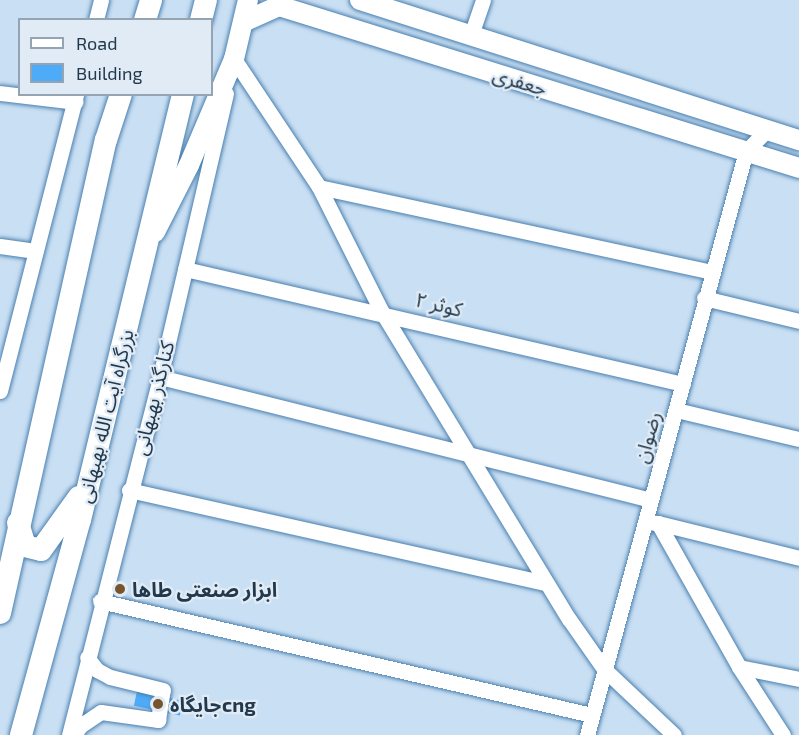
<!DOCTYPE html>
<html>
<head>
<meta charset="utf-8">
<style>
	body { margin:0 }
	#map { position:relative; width:799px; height:735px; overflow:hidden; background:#c9dff4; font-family:"Exo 2","Noto Sans Arabic",sans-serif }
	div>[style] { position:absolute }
	.building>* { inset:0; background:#4eabf8; transform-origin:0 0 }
	.roads { filter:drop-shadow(0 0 2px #4a80af) drop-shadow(0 0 2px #4a80af) }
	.minor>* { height:15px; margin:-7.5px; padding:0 7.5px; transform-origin:7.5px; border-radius:7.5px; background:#fff }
	.major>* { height:20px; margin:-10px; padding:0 10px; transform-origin:10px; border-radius:10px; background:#fff }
	.highway>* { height:22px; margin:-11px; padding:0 11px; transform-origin:11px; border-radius:11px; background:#fff }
	.dots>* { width:16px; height:16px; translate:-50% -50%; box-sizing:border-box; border:3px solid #e0ebf5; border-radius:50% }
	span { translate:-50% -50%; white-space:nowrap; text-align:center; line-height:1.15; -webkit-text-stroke:4.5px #e0ebf5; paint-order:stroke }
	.street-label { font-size:20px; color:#22394d }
	.poi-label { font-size:20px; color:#22394d; font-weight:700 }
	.left { translate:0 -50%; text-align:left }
	.legend { position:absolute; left:18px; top:18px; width:195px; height:78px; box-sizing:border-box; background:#e0ebf5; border:2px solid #94a4b2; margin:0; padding:8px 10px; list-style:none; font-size:18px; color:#22394d }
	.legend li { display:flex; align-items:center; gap:12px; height:30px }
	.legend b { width:30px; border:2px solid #94a4b2 }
</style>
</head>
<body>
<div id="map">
	<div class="building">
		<div style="left:137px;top:691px;width:47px;height:15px;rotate:12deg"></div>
	</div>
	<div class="roads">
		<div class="minor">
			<div style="left:96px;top:20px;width:21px;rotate:-76deg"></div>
			<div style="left:471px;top:35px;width:37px;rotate:-71deg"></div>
			<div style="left:234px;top:59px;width:154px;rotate:56.4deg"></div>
			<div style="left:319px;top:187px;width:140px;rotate:63.3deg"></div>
			<div style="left:382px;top:312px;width:359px;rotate:58.7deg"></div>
			<div style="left:569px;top:619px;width:61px;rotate:55deg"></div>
			<div style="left:604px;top:669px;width:96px;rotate:43.3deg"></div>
			<div style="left:0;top:93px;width:76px;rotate:6.8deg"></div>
			<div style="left:319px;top:187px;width:401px;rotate:12.2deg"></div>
			<div style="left:0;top:246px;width:36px;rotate:8deg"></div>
			<div style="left:185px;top:269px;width:511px;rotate:13deg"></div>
			<div style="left:704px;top:298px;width:98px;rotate:13.6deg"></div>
			<div style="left:160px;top:377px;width:506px;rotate:14.06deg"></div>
			<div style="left:0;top:391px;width:307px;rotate:-75.6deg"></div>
			<div style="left:676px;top:410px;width:126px;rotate:13.3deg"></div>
			<div style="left:129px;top:490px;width:427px;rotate:12.6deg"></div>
			<div style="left:645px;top:522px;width:13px;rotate:4deg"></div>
			<div style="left:658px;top:523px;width:165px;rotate:60.6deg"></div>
			<div style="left:739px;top:667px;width:81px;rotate:57.1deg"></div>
			<div style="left:658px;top:523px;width:145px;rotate:13.9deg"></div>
			<div style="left:100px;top:601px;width:505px;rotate:13.05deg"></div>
			<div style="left:739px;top:667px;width:61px;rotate:11.3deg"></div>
			<div style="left:69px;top:735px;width:369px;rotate:-75.7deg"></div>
			<div style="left:160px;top:377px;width:291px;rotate:-76.9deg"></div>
			<div style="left:74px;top:735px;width:11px;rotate:-56deg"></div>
			<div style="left:80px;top:726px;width:25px;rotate:-34deg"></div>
			<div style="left:101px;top:712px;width:58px;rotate:8deg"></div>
			<div style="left:158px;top:720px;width:30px;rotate:-81deg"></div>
			<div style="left:163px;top:690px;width:55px;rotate:-166.2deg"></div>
			<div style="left:110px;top:677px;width:15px;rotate:-152deg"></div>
			<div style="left:97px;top:670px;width:16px;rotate:-128deg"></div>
			<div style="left:587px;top:735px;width:605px;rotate:-74.77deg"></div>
			<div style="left:746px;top:151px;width:30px;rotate:-45deg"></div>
		</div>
		<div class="major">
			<div style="left:360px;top:0;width:461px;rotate:17.7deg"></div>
			<div style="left:243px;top:22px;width:39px;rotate:-24deg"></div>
			<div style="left:279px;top:6px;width:545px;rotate:17.3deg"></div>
			<div style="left:155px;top:232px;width:75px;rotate:-63.1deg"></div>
			<div style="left:189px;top:165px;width:115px;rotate:-67deg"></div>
			<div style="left:234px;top:59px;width:61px;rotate:-76.7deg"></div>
		</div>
		<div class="highway">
			<div style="left:145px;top:20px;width:21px;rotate:-73deg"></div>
			<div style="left:201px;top:20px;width:21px;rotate:-76deg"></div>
			<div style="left:18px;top:523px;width:24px;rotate:73deg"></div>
			<div style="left:25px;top:546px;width:16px;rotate:14deg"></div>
			<div style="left:41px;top:550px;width:65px;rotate:-54.4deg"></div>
			<div style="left:0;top:613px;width:485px;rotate:-77.4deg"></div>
			<div style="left:106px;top:140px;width:48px;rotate:-71.9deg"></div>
			<div style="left:21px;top:735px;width:223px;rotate:-74.7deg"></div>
			<div style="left:80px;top:520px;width:438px;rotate:-76.4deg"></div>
		</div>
	</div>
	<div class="dots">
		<div style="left:120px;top:589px;background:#78542d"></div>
		<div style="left:158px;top:704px;background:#78542d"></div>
	</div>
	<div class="street-label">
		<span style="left:520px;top:81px;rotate:17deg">جعفری</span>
		<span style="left:439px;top:304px;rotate:14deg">کوثر ۲</span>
		<span style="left:153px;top:398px;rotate:-76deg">کنارگذر بهبهانی</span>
		<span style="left:105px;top:416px;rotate:-76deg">بزرگراه آیت الله بهبهانی</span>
		<span style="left:647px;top:437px;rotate:-74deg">رضوان</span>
	</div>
	<div class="poi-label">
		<span class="left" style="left:132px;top:589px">ابزار صنعتی طاها</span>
		<span class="left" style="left:170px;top:704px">جایگاهcng</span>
	</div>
	<ul class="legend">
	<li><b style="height:8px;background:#fff"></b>Road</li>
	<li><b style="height:16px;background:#4eabf8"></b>Building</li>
	</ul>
</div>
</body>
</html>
